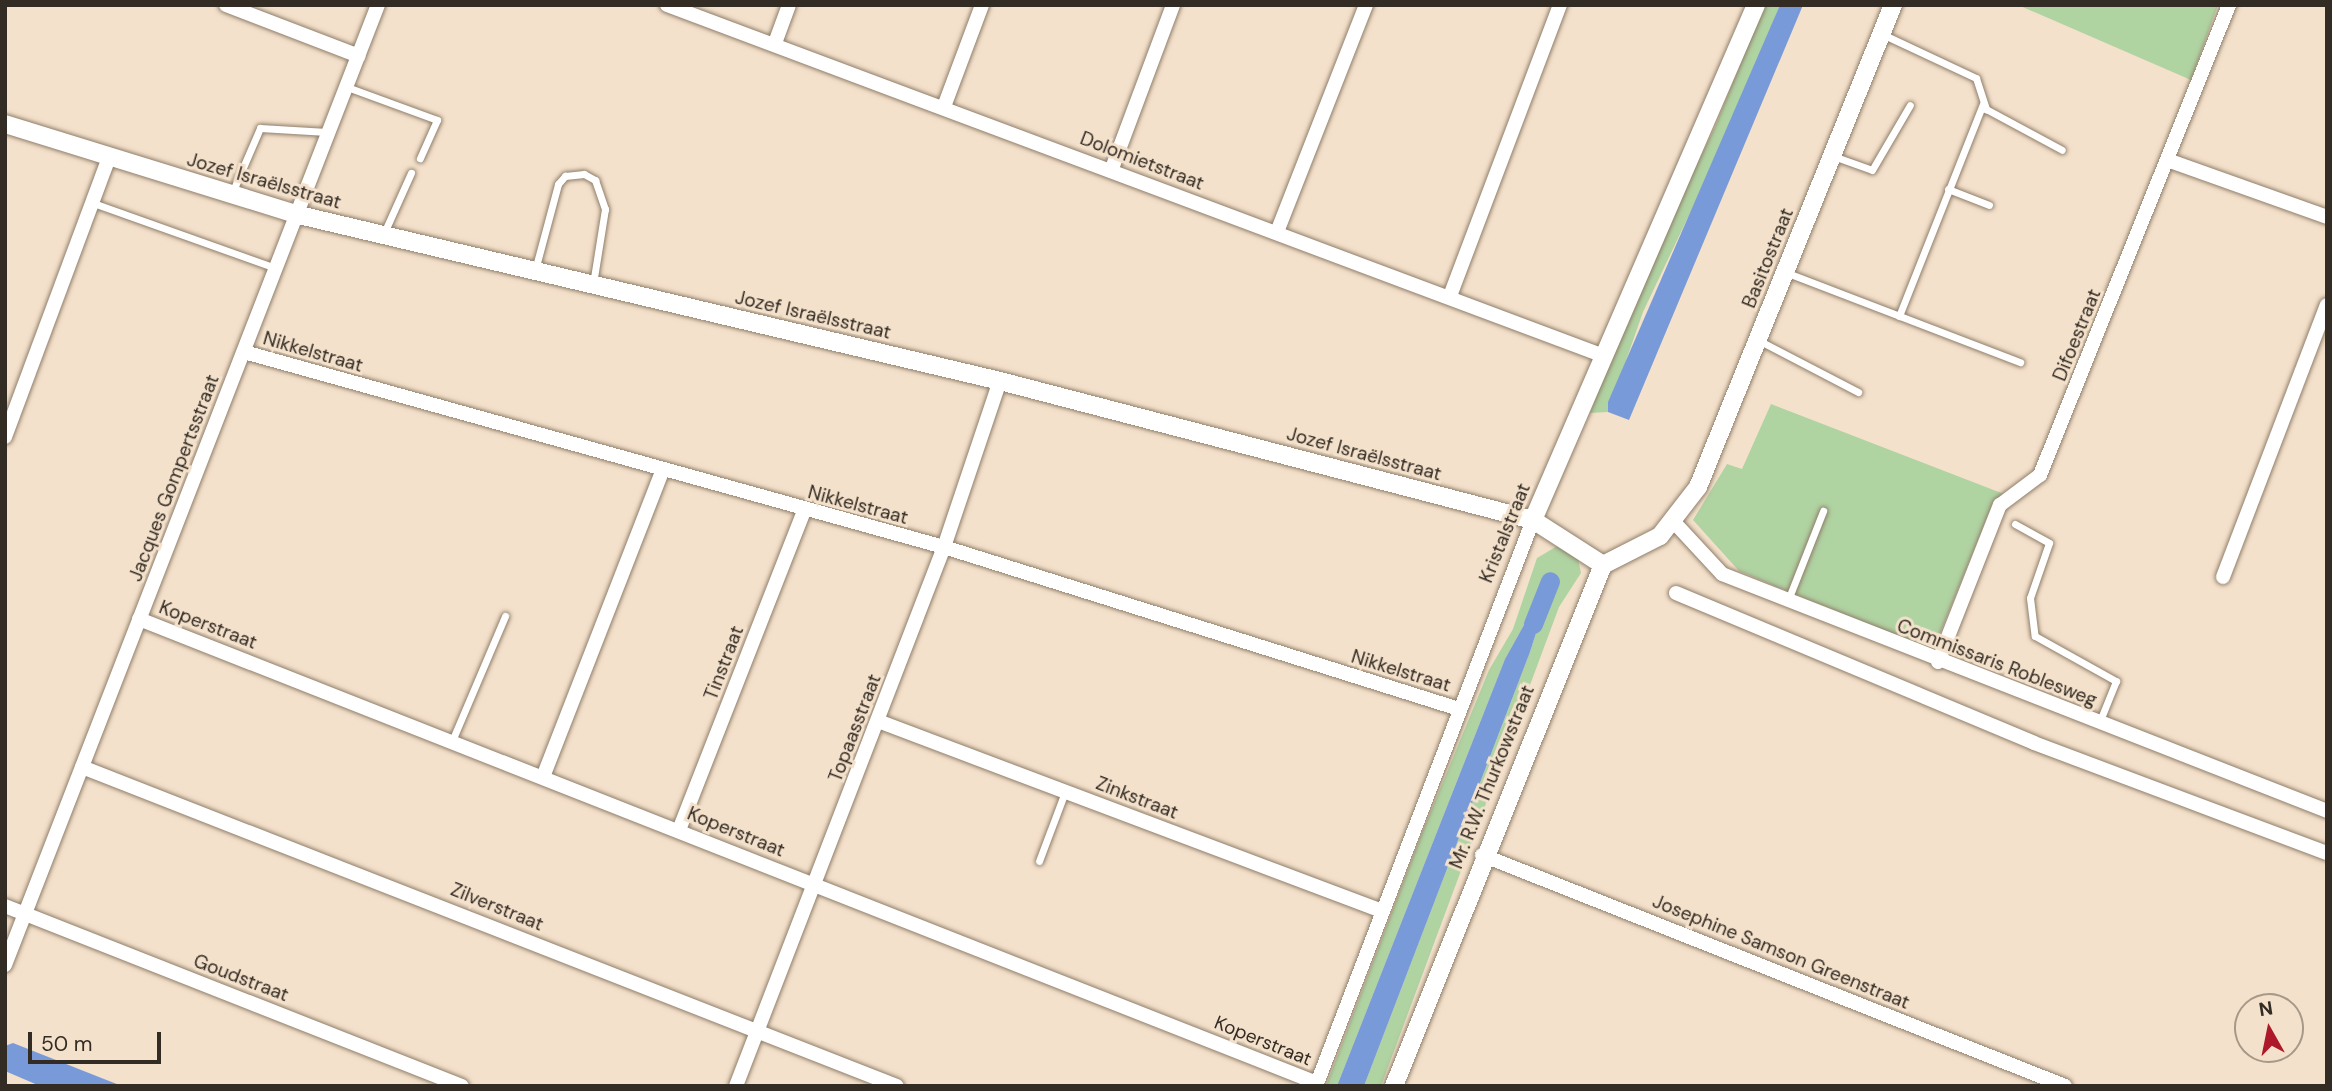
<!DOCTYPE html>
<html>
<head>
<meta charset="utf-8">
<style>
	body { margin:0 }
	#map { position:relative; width:2332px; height:1091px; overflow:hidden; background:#f4e1cb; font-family:"DM Sans",sans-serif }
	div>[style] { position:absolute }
	.green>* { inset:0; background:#b0d3a2 }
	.water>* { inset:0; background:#799ad8 }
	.canal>* { height:19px; margin:-9.5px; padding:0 9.5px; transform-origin:9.5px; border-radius:9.5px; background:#799ad8 }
	.roads { filter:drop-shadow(0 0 2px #8f7e6a) drop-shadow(0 0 2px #8f7e6a) }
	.service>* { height:7px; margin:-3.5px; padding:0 3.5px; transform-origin:3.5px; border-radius:3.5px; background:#fff }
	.minor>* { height:14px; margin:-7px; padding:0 7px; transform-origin:7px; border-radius:7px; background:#fff }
	.tertiary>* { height:18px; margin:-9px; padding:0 9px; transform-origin:9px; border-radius:9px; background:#fff }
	span { translate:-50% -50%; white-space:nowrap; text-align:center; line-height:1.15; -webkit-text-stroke:6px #f4e1cb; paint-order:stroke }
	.street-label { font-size:19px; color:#332c24 }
	.frame { position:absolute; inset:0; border:7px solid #332c24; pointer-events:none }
	.north { position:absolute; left:2234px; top:993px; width:70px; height:70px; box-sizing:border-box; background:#f4e1cb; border:2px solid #a79988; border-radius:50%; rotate:351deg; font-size:19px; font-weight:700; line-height:28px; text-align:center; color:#332c24 }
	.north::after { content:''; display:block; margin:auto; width:24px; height:32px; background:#ad1928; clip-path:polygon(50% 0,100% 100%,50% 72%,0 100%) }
	.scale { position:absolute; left:28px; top:1032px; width:133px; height:32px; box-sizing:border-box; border:4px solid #332c24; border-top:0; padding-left:9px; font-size:21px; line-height:24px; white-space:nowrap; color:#332c24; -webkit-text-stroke:5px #f4e1cb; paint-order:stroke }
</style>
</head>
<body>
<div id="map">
	<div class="green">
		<div style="clip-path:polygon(1764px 5px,1780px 5px,1728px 133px,1643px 312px,1608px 412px,1590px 413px,1640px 282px,1715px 127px)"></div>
		<div style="clip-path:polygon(2018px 5px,2218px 5px,2191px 80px)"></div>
		<div style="clip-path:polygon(1771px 404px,2004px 494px,1993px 503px,1933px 651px,1739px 571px,1693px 520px,1727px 464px,1742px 469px)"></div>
		<div style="clip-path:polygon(1559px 545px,1578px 559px,1581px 573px,1559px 607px,1381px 1086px,1364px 1086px,1530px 652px,1546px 602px,1539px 598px,1505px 659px,1337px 1086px,1326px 1086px,1422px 833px,1489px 670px,1513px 629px,1537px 558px)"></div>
	</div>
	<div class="water">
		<div style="clip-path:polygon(1780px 5px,1803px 5px,1629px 420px,1608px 412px,1608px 402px)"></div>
		<div style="clip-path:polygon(1539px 598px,1546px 602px,1530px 652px,1364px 1086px,1337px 1086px,1505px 659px)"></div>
		<div style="clip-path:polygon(13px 1043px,104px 1079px,122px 1086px,40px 1086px,5px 1071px,5px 1046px)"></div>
	</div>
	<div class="canal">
		<div style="left:1533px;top:624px;width:46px;rotate:-68.4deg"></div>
	</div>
	<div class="roads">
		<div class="service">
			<div style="left:1882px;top:34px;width:104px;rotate:25.1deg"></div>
			<div style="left:1976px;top:78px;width:33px;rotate:72deg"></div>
			<div style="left:1986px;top:109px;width:86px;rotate:28.3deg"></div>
			<div style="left:347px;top:87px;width:96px;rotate:20.1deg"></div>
			<div style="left:437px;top:120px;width:42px;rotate:114.1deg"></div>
			<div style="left:1833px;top:156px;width:41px;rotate:19.7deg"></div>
			<div style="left:1872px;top:170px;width:75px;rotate:-59.7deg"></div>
			<div style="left:1948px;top:189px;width:44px;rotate:21.3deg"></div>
			<div style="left:232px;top:193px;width:71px;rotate:-66.7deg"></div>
			<div style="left:260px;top:128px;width:67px;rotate:3.4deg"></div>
			<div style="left:93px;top:203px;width:194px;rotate:19.6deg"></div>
			<div style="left:384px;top:233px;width:66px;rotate:-65.8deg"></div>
			<div style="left:535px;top:270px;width:89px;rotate:-75deg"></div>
			<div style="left:558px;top:184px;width:11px;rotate:-49deg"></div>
			<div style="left:565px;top:176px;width:19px;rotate:-6deg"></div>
			<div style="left:584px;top:174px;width:13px;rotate:29deg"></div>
			<div style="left:595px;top:180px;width:31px;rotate:71deg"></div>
			<div style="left:605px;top:209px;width:76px;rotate:99.1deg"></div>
			<div style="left:1785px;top:272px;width:252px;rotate:21deg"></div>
			<div style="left:1899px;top:316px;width:228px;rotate:-68.4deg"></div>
			<div style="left:1758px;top:340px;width:113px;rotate:27.5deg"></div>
			<div style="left:2015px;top:524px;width:39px;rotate:29deg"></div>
			<div style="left:2049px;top:543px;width:58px;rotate:109.1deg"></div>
			<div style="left:2030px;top:598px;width:38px;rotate:83deg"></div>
			<div style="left:2035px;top:636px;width:93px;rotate:29.1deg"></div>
			<div style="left:2116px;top:681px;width:45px;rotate:112deg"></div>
			<div style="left:1788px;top:600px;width:96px;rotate:-68.5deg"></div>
			<div style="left:452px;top:741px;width:136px;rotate:-67deg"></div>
			<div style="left:1039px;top:861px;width:74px;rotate:-69.4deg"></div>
		</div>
		<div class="minor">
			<div style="left:226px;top:5px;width:142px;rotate:21deg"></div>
			<div style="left:667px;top:5px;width:997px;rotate:20.54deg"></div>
			<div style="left:775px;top:43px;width:40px;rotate:-69.8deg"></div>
			<div style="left:945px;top:104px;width:106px;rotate:-69.5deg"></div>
			<div style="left:2170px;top:161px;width:167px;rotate:19.6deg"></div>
			<div style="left:1111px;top:171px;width:177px;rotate:-69.5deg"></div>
			<div style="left:1277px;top:232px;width:244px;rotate:-68.6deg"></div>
			<div style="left:1450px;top:296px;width:311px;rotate:-69.3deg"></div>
			<div style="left:244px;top:352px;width:727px;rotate:15.57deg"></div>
			<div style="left:944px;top:547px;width:540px;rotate:17.46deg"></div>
			<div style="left:5px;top:437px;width:299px;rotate:-69.6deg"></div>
			<div style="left:1673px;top:521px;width:72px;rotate:47.2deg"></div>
			<div style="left:1722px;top:574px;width:650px;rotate:21.39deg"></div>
			<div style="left:2223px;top:577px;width:291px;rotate:-69.1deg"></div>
			<div style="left:1676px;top:593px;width:388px;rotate:22.7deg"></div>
			<div style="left:2034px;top:743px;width:313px;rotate:20.6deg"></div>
			<div style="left:139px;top:619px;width:1266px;rotate:21.5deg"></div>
			<div style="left:1938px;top:662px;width:169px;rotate:-68.5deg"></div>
			<div style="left:2000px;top:505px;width:50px;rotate:-36.9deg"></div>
			<div style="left:2040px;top:475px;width:507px;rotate:-68.09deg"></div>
			<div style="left:878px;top:721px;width:539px;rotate:20.66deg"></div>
			<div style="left:82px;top:767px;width:875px;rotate:21.38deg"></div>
			<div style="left:543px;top:777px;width:328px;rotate:-68.7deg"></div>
			<div style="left:679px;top:830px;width:343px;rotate:-68.6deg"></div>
			<div style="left:1482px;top:855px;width:627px;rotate:21.61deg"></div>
			<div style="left:5px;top:906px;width:491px;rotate:21.5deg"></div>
			<div style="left:5px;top:965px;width:1030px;rotate:-68.77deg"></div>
			<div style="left:736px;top:1086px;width:578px;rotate:-68.9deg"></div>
			<div style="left:944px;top:547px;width:175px;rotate:-71.4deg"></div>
			<div style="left:1316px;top:1086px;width:606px;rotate:-69.02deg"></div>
		</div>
		<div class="tertiary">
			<div style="left:5px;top:124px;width:308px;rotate:17.2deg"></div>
			<div style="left:299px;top:215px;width:720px;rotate:13.32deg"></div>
			<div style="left:1000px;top:381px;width:551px;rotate:14.62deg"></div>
			<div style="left:1533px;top:520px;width:83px;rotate:32.7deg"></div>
			<div style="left:1533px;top:520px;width:561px;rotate:-66.59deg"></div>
			<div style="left:1394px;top:1086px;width:561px;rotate:-68.14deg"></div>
			<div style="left:1603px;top:565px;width:64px;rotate:-27deg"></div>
			<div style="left:1660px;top:536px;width:62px;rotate:-52.2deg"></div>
			<div style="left:1698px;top:487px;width:520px;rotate:-67.97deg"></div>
		</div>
	</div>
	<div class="street-label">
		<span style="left:1142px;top:161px;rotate:21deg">Dolomietstraat</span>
		<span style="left:264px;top:181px;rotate:16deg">Jozef Israëlsstraat</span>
		<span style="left:1768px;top:258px;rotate:-68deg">Basitostraat</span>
		<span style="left:813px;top:315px;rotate:13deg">Jozef Israëlsstraat</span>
		<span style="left:2077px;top:335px;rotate:-68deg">Difoestraat</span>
		<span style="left:313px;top:352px;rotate:16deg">Nikkelstraat</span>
		<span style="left:1364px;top:454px;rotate:15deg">Jozef Israëlsstraat</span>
		<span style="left:174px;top:478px;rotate:-69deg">Jacques Gompertsstraat</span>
		<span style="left:858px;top:505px;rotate:15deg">Nikkelstraat</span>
		<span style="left:1505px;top:533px;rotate:-68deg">Kristalstraat</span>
		<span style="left:208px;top:625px;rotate:21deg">Koperstraat</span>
		<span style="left:724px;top:663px;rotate:-69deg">Tinstraat</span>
		<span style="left:1997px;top:663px;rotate:21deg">Commissaris Roblesweg</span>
		<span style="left:1401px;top:671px;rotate:17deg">Nikkelstraat</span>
		<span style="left:855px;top:728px;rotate:-69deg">Topaasstraat</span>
		<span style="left:1492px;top:777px;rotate:-68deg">Mr. R.W. Thurkowstraat</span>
		<span style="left:1137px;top:798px;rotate:21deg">Zinkstraat</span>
		<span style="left:736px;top:832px;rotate:22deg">Koperstraat</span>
		<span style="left:497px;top:907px;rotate:22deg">Zilverstraat</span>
		<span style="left:1781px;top:952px;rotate:22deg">Josephine Samson Greenstraat</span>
		<span style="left:241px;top:978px;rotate:21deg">Goudstraat</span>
		<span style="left:1263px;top:1041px;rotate:22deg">Koperstraat</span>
	</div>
	<div class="frame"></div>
	<div class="north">N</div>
	<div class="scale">50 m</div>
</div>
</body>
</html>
